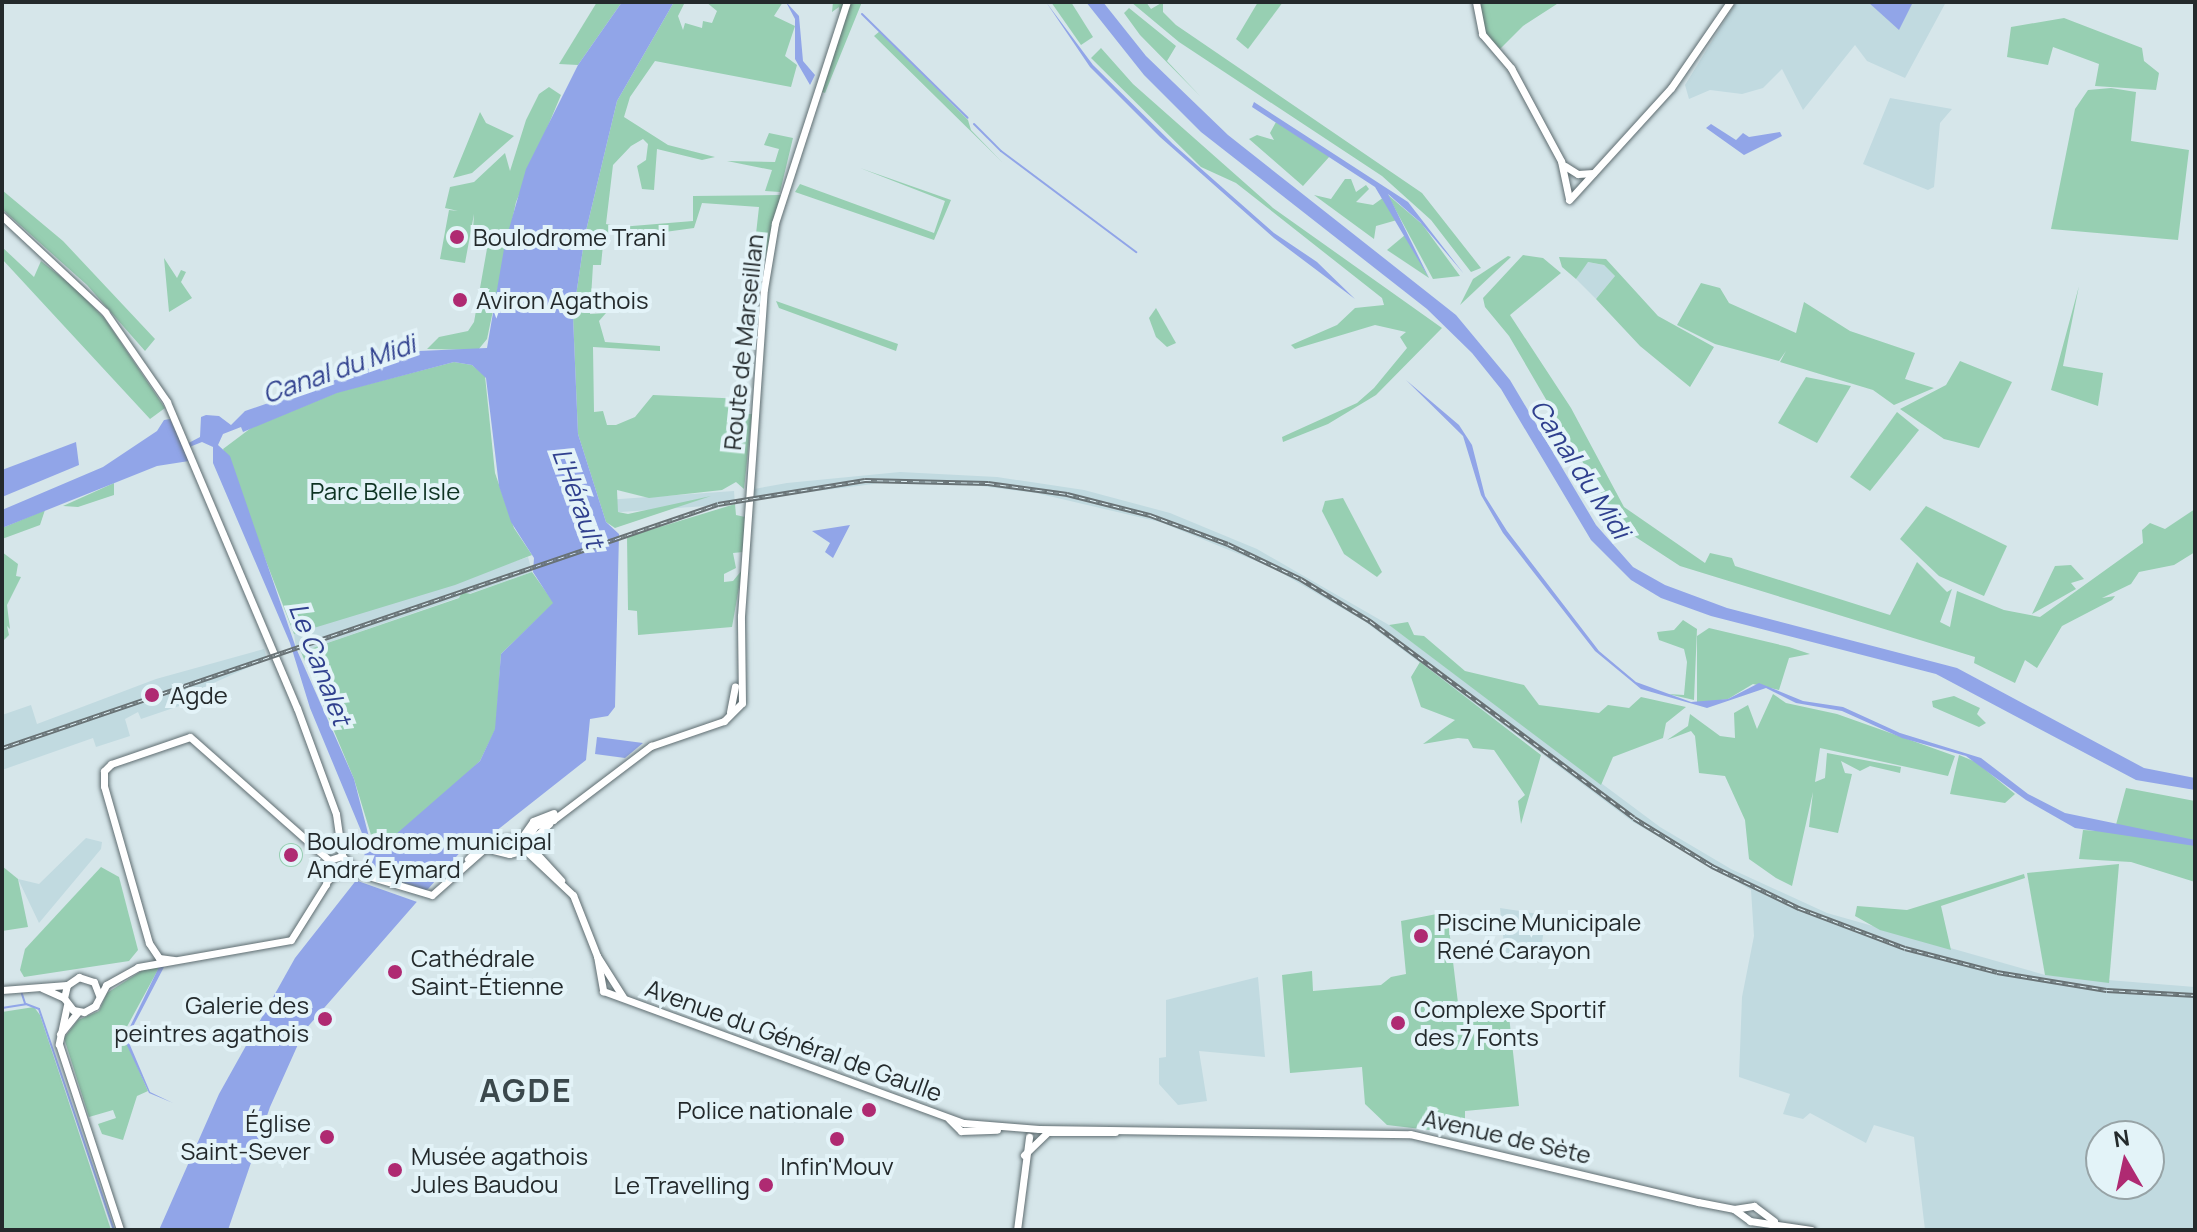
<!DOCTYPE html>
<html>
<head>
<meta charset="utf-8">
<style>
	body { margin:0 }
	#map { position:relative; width:2197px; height:1232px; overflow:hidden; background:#d6e6ea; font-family:Manrope,sans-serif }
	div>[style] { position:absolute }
	.built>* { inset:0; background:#c1dae0; transform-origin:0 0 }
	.green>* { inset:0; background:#97cfb2 }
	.round { border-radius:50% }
	.water>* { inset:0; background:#91a5e8 }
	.pier>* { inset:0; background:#d6e6ea }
	.stream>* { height:2px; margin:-1px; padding:0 1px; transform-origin:1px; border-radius:1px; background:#91a5e8 }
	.roads { filter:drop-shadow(0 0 2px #5f6d71) drop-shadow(0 0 2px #5f6d71) }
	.secondary>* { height:7px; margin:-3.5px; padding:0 3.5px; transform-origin:3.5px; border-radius:3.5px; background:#fff }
	.rail>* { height:5px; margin-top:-2.5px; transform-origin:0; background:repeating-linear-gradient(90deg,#e3f3f8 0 6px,#687275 0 12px); box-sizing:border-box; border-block:2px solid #687275 }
	.dots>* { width:22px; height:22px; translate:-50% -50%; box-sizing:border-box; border:4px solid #e3f3f8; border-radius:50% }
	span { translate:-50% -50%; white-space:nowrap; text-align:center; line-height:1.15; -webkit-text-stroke:8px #e3f3f8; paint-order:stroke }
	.poi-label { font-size:24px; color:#242a2c }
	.left { translate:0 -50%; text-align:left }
	.right { translate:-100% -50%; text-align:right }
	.street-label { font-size:24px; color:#242a2c }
	.park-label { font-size:24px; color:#0d3222 }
	.water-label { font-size:26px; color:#30408e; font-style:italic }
	.district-label { font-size:32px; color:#3b484c; font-weight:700; letter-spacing:2px }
	.frame { position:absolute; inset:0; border:4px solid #242a2c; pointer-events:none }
	.north { position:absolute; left:2085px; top:1120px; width:80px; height:80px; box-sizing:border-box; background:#e3f3f8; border:2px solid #97a3a6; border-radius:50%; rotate:351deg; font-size:22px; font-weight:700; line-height:32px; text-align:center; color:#242a2c }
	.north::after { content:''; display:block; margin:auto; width:28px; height:36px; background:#af2a72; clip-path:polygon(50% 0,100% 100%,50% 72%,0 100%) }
</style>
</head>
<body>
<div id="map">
	<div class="built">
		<div style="clip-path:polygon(1736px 2px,1946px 2px,1905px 78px,1867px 61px,1855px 45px,1803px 110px,1782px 69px,1763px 88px,1742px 94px,1710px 90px,1689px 99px,1685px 85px)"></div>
		<div style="clip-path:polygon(1890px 98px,1952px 109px,1940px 123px,1934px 187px,1928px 190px,1863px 164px)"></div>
		<div style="clip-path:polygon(1587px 262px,1604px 265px,1615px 276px,1596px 299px,1576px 279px)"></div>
		<div style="clip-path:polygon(evenodd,900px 472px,997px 477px,1084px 490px,1170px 513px,1257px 549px,1389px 625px,1660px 827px,1731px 869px,1827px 913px,2045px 975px,2195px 987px,2195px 1230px,1925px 1230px,1914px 1137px,1874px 1125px,1866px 1143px,1810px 1113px,1803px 1119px,1783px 1114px,1790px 1094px,1739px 1077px,1742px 997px,1754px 936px,1751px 890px,1633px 822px,1364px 621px,1273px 568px,1160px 522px,1036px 493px,965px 484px,881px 483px,753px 499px,754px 489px,787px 483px,900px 472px,2101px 1136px,2149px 1136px,2149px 1184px,2101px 1184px,2101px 1136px)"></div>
		<div style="left:734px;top:491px;width:13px;height:125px;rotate:86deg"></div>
		<div style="clip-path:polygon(528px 557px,532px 572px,301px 652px,296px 648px,294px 634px)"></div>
		<div style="clip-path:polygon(264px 649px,267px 659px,180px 698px,182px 705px,141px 719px,138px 712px,125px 719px,130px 736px,96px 747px,93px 738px,2px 770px,2px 715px,31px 705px,37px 724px,156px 679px)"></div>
		<div style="clip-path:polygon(86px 838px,102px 842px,101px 849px,39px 923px,18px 879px,39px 884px)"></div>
		<div style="clip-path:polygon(1500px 908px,1538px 914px,1544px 930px,1539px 960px,1505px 953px)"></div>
		<div style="clip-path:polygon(1258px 977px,1265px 1057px,1199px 1051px,1207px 1101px,1178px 1105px,1159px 1084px,1159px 1058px,1166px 1057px,1166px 1000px)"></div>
	</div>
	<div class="green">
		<div style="clip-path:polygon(597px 2px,622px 2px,578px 65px,559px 64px)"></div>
		<div style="clip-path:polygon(674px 2px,685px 2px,678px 16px,683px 30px,685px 23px,702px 28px,703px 21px,712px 23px,717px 11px,706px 2px,783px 2px,774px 16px,795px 26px,785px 56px,797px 65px,791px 87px,655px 61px,630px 97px,624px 117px,668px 145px,715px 157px,702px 160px,657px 149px,654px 190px,642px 189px,637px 166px,646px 160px,648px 144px,643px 139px,631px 146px,613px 165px,606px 224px,620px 227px,693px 221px,693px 196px,781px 195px,762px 269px,752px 270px,759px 207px,702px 203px,694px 228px,621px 238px,618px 233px,604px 235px,601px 265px,593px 265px,590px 314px,606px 313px,599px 321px,605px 342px,660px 346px,660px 351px,593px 347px,594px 412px,603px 411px,607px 425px,616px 425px,635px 417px,653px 395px,745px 399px,742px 414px,752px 414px,744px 489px,736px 482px,722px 490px,649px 498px,617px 490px,618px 512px,628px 514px,711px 496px,615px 528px,606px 522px,578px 434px,573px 316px,585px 235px,617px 101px)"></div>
		<div style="clip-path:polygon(833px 2px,862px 2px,825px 93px,817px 90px,840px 15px,839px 7px,832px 12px)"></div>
		<div style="clip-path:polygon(1051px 2px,1071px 2px,1093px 37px,1081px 45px)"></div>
		<div style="clip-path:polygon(1131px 2px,1146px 2px,1151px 9px,1163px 2px,1163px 12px,1176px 25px,1422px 193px,1481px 268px,1471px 272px,1431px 220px,1382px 176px,1179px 42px)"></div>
		<div style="clip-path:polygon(1258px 2px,1283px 2px,1248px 49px,1236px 39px)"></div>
		<div style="clip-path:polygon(1479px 2px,1560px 2px,1523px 26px,1500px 49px,1484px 32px)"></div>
		<div style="clip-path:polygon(1129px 8px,1176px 46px,1167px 61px,1201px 97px,1140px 35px,1124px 13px)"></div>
		<div style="clip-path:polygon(2064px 18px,2142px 48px,2144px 61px,2159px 73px,2156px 90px,2095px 86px,2099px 64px,2053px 47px,2048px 65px,2007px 57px,2011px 27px)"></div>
		<div style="clip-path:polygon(880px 31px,968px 120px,971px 130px,1002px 162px,874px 36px)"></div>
		<div style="clip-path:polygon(1101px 48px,1133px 84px,1273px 208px,1442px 328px,1376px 395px,1328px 424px,1283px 442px,1282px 437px,1357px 403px,1374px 388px,1407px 348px,1400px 337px,1406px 332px,1375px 325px,1295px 349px,1291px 345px,1337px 325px,1355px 308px,1384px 305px,1382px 298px,1236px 183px,1201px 167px,1091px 58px)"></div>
		<div style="clip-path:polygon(549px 87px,561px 95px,516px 202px,487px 339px,478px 350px,427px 349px,439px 337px,468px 331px,474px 322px,488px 243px,472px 247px,474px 214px,465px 263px,440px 259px,449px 210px,458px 211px,445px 208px,450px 187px,474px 182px,505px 153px,510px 171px,526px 120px,539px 94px)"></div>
		<div style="clip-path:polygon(2111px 88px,2136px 92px,2131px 141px,2189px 150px,2178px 240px,2051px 229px,2075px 109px,2088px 90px)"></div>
		<div style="clip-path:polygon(480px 112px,486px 123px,514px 136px,472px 173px,453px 178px)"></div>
		<div style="clip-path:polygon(1276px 122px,1330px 156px,1303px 186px,1249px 139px,1257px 135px,1274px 140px,1270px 133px)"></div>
		<div style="clip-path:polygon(769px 133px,793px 138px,780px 192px,765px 191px,772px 170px,727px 161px,775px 162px,779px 149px,764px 145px)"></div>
		<div style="clip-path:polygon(860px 168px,951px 200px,934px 240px,795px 192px,800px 184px,934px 233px,945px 201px)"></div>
		<div style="clip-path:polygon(1345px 179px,1351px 179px,1356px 192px,1366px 185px,1369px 189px,1356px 202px,1373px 205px,1384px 197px,1397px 220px,1376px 226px,1374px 239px,1314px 195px,1331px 199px)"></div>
		<div style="clip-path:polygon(2px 190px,63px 241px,155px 339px,145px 351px,87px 285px,2px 209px)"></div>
		<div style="clip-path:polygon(1387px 194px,1422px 224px,1460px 276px,1433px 279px)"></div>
		<div style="clip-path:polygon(1405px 235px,1429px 278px,1387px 250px)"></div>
		<div style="clip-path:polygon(2px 247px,34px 277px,41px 261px,75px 288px,105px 319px,165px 408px,150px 419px,2px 259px)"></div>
		<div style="clip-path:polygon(1523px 255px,1543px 258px,1561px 273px,1510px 315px,1571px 408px,1624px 507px,1705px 563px,1710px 553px,1732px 558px,1735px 566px,1890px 615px,1917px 562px,1947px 592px,1952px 589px,1940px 622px,1950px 627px,1957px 591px,2004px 610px,2040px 617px,2143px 543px,2142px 530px,2150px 523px,2165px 529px,2195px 509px,2195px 552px,2174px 565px,2139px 572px,2131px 584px,2102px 598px,2115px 596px,2112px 600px,2062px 626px,2037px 668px,2025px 660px,2015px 683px,1974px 663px,1975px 657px,1680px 566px,1634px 536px,1613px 514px,1509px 336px,1485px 307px,1483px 298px)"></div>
		<div style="clip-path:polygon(1508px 256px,1511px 257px,1460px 305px,1473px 279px)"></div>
		<div style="clip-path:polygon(1559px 257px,1606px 259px,1658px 316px,1714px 347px,1690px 387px,1640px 346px,1596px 299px,1615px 276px,1604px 265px,1588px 262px,1576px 279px,1562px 267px)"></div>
		<div style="clip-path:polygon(164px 258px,177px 278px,181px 270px,186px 272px,181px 282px,192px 298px,169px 312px)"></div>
		<div style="clip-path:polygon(1701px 283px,1720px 288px,1729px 303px,1796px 333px,1804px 302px,1850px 331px,1915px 353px,1905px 379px,1934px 388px,1894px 405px,1873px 390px,1780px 362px,1786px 351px,1779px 361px,1715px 344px,1677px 325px)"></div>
		<div style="clip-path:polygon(2079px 286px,2063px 366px,2103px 373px,2098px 406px,2051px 390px)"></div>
		<div style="clip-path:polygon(776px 301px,898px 344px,896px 351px,779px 308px)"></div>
		<div style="clip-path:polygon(1156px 308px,1176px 343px,1167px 347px,1156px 337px,1149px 318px)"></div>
		<div style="clip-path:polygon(1960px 361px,2012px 382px,1979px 448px,1944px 439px,1900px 409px,1946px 385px)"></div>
		<div style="clip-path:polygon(454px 362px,472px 365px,485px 376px,495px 473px,514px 528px,532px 555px,455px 585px,294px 634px,223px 449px,251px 428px,338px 392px)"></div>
		<div style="clip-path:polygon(1806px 377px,1851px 386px,1817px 443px,1778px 423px)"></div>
		<div style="clip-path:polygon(1897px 412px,1919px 430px,1870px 491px,1850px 477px)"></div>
		<div style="clip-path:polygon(114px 483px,114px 495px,78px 507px,63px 506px)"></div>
		<div style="clip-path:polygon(1343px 498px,1382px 572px,1377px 577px,1344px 554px,1322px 511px,1325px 501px)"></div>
		<div style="clip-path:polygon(735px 504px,736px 515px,745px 517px,743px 552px,733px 553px,736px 568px,724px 574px,724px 582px,733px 581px,742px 570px,732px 627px,638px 635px,637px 611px,628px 610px,627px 537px)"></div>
		<div style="clip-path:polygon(1926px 506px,2007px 546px,1984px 596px,1939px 576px,1900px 539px)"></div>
		<div style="clip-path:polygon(45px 510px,40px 525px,2px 539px,2px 528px)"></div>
		<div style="clip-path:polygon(2px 552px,18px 564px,16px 576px,21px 577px,7px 605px,10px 629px,7px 626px,9px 635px,2px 642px)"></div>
		<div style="clip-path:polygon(2071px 565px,2084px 579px,2071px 583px,2076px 589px,2032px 614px,2055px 566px)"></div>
		<div style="clip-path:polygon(532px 572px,554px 603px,501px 654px,496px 728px,480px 761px,391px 844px,375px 848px,354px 779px,301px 652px,459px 598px,462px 592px,470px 594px)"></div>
		<div style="clip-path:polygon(1683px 620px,1697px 629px,1694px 700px,1668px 694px,1684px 695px,1687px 662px,1684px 649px,1659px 640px,1657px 632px,1674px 630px)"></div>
		<div style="clip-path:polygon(1408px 622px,1414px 635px,1424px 636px,1465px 671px,1524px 685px,1539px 705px,1599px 713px,1608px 705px,1629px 708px,1641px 697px,1686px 707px,1666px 723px,1663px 738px,1613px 757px,1601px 785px,1389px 625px)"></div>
		<div style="clip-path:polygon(1709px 628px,1789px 647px,1810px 654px,1789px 658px,1779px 690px,1753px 684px,1728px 699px,1697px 703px,1697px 636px)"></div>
		<div style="clip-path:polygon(1420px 662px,1541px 755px,1521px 824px,1518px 801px,1525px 795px,1494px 750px,1473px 748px,1468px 739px,1458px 738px,1423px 744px,1455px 720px,1421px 707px,1411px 677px)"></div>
		<div style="clip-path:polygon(1773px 694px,1786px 703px,1837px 714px,1955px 756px,1948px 776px,1820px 748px,1815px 782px,1825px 778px,1827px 753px,1901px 767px,1900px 773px,1870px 766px,1860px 771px,1841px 761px,1845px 773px,1852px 774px,1838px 833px,1809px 827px,1813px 792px,1792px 886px,1776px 878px,1749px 859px,1745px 820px,1725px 776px,1699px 773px,1695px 736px,1691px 731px,1667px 740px,1688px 726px,1690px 714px,1720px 736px,1735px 738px,1734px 713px,1748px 705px,1757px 729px)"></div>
		<div style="clip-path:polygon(1954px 696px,1980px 708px,1977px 714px,1986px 723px,1979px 727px,1933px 707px,1932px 701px)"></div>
		<div style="clip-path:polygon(1959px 755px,1976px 762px,2015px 794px,2005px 803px,1950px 794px)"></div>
		<div style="clip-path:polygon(2126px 788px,2195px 801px,2195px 882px,2131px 862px,2079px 859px,2083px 830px,2114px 832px)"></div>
		<div class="round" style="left:279px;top:843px;width:24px;height:24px"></div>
		<div style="clip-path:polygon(2119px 864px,2109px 983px,2045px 975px,2027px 873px)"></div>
		<div style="clip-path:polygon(2px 866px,18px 879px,28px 927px,2px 931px)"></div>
		<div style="clip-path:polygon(101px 867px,119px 877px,138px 950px,129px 961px,24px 977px,20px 970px,25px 949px)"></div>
		<div style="clip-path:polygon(2024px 874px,2025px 878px,1941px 906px,1951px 950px,1880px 930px,1855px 916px,1857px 906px,1907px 910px)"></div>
		<div style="clip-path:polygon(1447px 912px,1458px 1003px,1471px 1002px,1487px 1017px,1509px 1016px,1519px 1106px,1465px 1111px,1465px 1121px,1438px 1131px,1387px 1125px,1365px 1104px,1362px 1067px,1290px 1073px,1282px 975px,1312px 971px,1313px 991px,1381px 985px,1391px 977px,1406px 974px,1401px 921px)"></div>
		<div style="clip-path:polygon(160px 966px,123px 1034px,148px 1091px,137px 1096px,123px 1140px,102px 1134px,98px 1124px,116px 1118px,113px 1110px,89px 1117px,64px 1038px,78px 1020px,99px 1011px,107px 993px,143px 970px)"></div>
		<div style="clip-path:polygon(34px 1007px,40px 1015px,111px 1230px,2px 1230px,2px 1012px)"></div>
	</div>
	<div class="water">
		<div style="clip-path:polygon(evenodd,622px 2px,674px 2px,617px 101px,585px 235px,573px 316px,578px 434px,606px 522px,619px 534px,615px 707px,608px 716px,590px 719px,586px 760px,491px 835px,463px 849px,304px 1031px,270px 1107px,228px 1230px,159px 1230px,219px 1094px,295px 958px,365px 869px,364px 838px,310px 708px,290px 643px,213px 463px,213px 447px,202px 442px,192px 446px,184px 450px,189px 461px,157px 466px,2px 528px,2px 510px,103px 467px,157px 431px,164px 420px,170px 419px,183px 446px,200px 437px,201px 417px,206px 415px,219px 416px,231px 425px,245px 411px,419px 351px,487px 348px,505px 243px,526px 169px,578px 65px,622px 2px,454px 362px,472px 365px,486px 378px,499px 486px,511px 522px,534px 558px,533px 572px,553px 603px,501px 654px,495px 729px,480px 761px,379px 849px,369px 837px,354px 779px,296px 648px,230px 456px,218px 445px,223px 434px,241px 427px,243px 432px,337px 393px,454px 362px)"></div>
		<div style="clip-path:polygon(786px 2px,799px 16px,803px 61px,815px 75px,810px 85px,795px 59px,795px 19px)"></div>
		<div style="clip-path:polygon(1046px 2px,1093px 65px,1173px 144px,1274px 233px,1317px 262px,1355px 299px,1274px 238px,1160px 137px,1090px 67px)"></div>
		<div style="clip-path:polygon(1086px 2px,1103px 2px,1146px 56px,1228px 135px,1456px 315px,1510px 380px,1596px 525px,1633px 567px,1665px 585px,1727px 608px,1957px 668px,2144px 768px,2195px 778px,2195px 790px,2136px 780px,1936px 674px,1711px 616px,1661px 598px,1631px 580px,1591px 540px,1501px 389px,1472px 353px,1427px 309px,1201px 132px,1144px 75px)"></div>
		<div style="clip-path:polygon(1868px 2px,1913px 2px,1899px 30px)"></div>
		<div style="clip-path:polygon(1254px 102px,1408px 202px,1464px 274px,1420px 222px,1388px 194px,1429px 278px,1375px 187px,1252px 107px)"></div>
		<div style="clip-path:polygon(1711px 124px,1736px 140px,1743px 133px,1749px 137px,1780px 132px,1782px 136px,1744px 155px,1706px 128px)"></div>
		<div style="clip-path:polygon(1406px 380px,1459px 425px,1472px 445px,1485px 496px,1507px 531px,1599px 651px,1636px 682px,1691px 702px,1728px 699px,1759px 683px,1803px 701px,1843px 707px,1900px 733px,1981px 758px,2028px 794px,2065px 813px,2195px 840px,2195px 846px,2075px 828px,2026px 800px,1966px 756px,1902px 738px,1842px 711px,1796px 703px,1766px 688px,1707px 708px,1641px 689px,1595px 651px,1503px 533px,1481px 495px,1463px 436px)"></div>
		<div style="clip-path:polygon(76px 442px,79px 465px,2px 497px,2px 470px)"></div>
		<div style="clip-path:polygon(850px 525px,833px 558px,825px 552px,830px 543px,812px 531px)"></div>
		<div style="clip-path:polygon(597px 737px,643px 743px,625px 758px,595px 754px)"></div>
		<div style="clip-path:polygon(159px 967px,164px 967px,127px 1038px,150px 1092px,173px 1103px,149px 1093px,124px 1039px)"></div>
	</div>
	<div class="pier">
		<div style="clip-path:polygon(361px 868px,425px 890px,434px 889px,420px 903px,355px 880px)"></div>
	</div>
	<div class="stream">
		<div style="left:862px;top:14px;width:148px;rotate:44.5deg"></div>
		<div style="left:974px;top:124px;width:38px;rotate:45deg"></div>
		<div style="left:1001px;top:151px;width:169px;rotate:36.8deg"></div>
		<div style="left:21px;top:991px;width:13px;rotate:72deg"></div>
		<div style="left:2px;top:1008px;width:24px;rotate:-9deg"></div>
		<div style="left:26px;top:1004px;width:14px;rotate:21deg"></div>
		<div style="left:39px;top:1009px;width:233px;rotate:71.3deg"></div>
	</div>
	<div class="roads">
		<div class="secondary">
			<div style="left:1476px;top:2px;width:33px;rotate:79deg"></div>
			<div style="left:1482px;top:34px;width:45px;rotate:49.5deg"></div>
			<div style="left:1511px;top:68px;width:106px;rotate:61.7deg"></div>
			<div style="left:1561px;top:161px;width:38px;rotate:78deg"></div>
			<div style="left:1565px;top:166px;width:15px;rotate:32deg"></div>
			<div style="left:1578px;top:174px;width:15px;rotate:-4deg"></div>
			<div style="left:1569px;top:200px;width:151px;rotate:-47.7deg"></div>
			<div style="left:1671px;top:88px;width:104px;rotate:-55.5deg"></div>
			<div style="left:2px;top:216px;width:141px;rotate:43deg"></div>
			<div style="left:105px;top:312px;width:109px;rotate:55.4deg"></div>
			<div style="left:167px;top:402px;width:332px;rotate:67deg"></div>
			<div style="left:297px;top:708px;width:113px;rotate:69.8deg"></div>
			<div style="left:336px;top:814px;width:42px;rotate:81.9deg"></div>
			<div style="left:742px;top:703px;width:87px;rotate:-90.7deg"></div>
			<div style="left:741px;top:616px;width:328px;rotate:-86deg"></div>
			<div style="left:764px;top:289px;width:67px;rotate:-80.5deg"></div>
			<div style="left:775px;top:223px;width:232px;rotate:-72deg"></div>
			<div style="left:730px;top:712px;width:26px;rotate:-79deg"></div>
			<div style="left:522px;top:837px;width:19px;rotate:-55deg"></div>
			<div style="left:533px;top:821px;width:22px;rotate:-21deg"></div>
			<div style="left:526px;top:841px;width:17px;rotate:-59deg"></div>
			<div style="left:535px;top:826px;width:19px;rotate:-18deg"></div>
			<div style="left:553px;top:820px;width:123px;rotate:-37.1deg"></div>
			<div style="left:651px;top:746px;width:77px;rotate:-18.9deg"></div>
			<div style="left:724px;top:721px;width:25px;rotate:-45deg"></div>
			<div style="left:526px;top:842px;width:52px;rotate:47.4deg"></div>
			<div style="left:537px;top:849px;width:12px;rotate:-99deg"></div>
			<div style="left:535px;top:837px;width:19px;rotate:-43deg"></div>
			<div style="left:525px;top:850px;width:66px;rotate:43.2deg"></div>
			<div style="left:573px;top:895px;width:66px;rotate:68.5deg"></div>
			<div style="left:597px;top:956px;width:49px;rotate:57.6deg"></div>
			<div style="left:468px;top:859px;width:24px;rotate:-45deg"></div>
			<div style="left:485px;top:842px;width:37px;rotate:-8deg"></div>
			<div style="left:329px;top:860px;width:14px;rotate:-17deg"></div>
			<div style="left:342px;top:856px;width:23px;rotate:47deg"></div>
			<div style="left:328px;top:880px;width:9px;rotate:-41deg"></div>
			<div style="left:335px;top:874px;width:23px;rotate:-2deg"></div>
			<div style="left:358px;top:873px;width:77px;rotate:16.6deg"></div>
			<div style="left:432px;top:895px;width:71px;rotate:-41.6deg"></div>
			<div style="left:485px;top:848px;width:25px;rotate:14deg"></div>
			<div style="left:509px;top:854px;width:16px;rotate:-14deg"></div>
			<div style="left:597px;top:956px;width:36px;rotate:80deg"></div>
			<div style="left:603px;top:991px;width:384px;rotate:20.1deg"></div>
			<div style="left:964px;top:1123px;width:75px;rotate:4.6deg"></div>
			<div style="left:1039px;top:1129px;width:371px;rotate:0.8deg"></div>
			<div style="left:1410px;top:1134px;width:296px;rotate:13.3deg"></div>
			<div style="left:1698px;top:1202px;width:37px;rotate:11deg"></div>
			<div style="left:1734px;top:1209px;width:20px;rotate:-9deg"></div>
			<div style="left:1754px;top:1206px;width:25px;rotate:37deg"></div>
			<div style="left:174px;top:960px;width:15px;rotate:-172deg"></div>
			<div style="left:159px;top:958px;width:18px;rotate:-124deg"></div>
			<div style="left:149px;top:943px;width:163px;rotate:-106deg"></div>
			<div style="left:104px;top:786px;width:15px;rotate:-90deg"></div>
			<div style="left:104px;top:771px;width:10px;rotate:-45deg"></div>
			<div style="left:111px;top:764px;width:83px;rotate:-18.9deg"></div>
			<div style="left:190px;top:737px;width:186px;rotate:41.5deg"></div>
			<div style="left:42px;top:988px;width:24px;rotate:24deg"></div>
			<div style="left:2px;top:990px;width:65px;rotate:-4.4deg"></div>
			<div style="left:99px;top:995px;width:14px;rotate:-111deg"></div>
			<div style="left:94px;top:982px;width:16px;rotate:-162deg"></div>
			<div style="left:79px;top:977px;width:14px;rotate:146deg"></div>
			<div style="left:67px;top:985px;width:13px;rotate:103deg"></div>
			<div style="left:64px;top:998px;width:15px;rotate:53deg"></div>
			<div style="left:73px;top:1010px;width:11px;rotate:10deg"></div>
			<div style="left:84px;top:1012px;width:13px;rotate:-29deg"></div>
			<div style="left:95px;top:1006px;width:24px;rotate:-62deg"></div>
			<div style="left:106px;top:985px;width:37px;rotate:-29deg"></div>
			<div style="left:138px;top:967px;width:155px;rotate:-10deg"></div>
			<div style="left:291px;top:940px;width:66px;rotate:-58deg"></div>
			<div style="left:326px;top:884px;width:15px;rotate:-79deg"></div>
			<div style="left:67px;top:1005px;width:40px;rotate:102deg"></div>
			<div style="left:59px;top:1044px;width:196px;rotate:71.8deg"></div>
			<div style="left:60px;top:1034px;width:28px;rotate:-51deg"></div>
			<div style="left:949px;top:1119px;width:17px;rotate:45deg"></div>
			<div style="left:961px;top:1131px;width:36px;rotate:-2deg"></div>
			<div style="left:1024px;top:1155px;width:33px;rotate:-44deg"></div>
			<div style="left:1048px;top:1132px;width:67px"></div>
			<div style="left:1735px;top:1210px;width:19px;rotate:36deg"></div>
			<div style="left:1750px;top:1221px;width:62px;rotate:8.4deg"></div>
			<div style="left:1017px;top:1230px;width:94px;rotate:-82.6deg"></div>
		</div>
	</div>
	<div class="rail">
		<div style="left:2px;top:748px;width:756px;rotate:-18.82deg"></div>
		<div style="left:718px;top:504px;width:149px;rotate:-9.3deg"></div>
		<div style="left:865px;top:480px;width:123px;rotate:1.4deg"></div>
		<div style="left:988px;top:483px;width:80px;rotate:7.9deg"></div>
		<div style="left:1067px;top:494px;width:86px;rotate:14.2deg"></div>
		<div style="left:1150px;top:515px;width:83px;rotate:20.4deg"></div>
		<div style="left:1228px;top:544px;width:81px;rotate:25.6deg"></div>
		<div style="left:1301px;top:579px;width:81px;rotate:31.3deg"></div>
		<div style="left:1370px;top:621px;width:329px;rotate:36.7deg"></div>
		<div style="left:1634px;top:818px;width:92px;rotate:31.6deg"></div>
		<div style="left:1712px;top:866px;width:97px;rotate:25.8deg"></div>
		<div style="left:1799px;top:908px;width:113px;rotate:20.7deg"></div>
		<div style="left:1905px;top:948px;width:95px;rotate:14.6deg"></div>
		<div style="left:1997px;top:972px;width:111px;rotate:9.3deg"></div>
		<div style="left:2107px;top:990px;width:88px;rotate:3.3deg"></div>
	</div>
	<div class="dots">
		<div style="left:457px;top:237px;background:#af2a72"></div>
		<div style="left:460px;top:300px;background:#af2a72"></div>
		<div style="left:152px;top:695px;background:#af2a72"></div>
		<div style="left:291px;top:855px;background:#af2a72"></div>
		<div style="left:1421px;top:936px;background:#af2a72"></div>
		<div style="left:395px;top:972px;background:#af2a72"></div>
		<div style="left:325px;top:1019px;background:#af2a72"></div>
		<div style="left:1398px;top:1023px;background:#af2a72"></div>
		<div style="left:869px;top:1110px;background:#af2a72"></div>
		<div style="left:327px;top:1137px;background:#af2a72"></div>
		<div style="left:837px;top:1139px;background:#af2a72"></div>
		<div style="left:395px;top:1170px;background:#af2a72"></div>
		<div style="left:766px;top:1185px;background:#af2a72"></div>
	</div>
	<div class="poi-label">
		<span class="left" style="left:473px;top:237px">Boulodrome Trani</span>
		<span class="left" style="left:476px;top:300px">Aviron Agathois</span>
		<span class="left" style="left:170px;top:695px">Agde</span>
		<span class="left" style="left:307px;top:855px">Boulodrome municipal<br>André Eymard</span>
		<span class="left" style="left:1437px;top:936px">Piscine Municipale<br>René Carayon</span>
		<span class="left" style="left:411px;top:972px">Cathédrale<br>Saint-Étienne</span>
		<span class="right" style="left:309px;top:1019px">Galerie des<br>peintres agathois</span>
		<span class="left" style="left:1414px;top:1023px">Complexe Sportif<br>des 7 Fonts</span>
		<span class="right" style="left:853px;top:1110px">Police nationale</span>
		<span class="right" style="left:311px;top:1137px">Église<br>Saint-Sever</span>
		<span class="left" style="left:411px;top:1170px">Musée agathois<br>Jules Baudou</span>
		<span style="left:837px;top:1166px">Infin'Mouv</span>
		<span class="right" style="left:750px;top:1185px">Le Travelling</span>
	</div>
	<div class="street-label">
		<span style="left:743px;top:342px;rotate:-84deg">Route de Marseillan</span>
		<span style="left:794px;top:1040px;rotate:20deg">Avenue du Général de Gaulle</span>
		<span style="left:1507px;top:1136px;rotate:13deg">Avenue de Sète</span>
	</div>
	<div class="park-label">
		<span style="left:385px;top:491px">Parc Belle Isle</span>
	</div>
	<div class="water-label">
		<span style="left:339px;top:369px;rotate:-19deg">Canal du Midi</span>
		<span style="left:1580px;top:469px;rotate:57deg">Canal du Midi</span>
		<span style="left:578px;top:498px;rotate:70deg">L'Hérault</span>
		<span style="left:320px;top:664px;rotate:69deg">Le Canalet</span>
	</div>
	<div class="district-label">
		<span style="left:526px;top:1090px">AGDE</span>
	</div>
	<div class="frame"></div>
	<div class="north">N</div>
</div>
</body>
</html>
